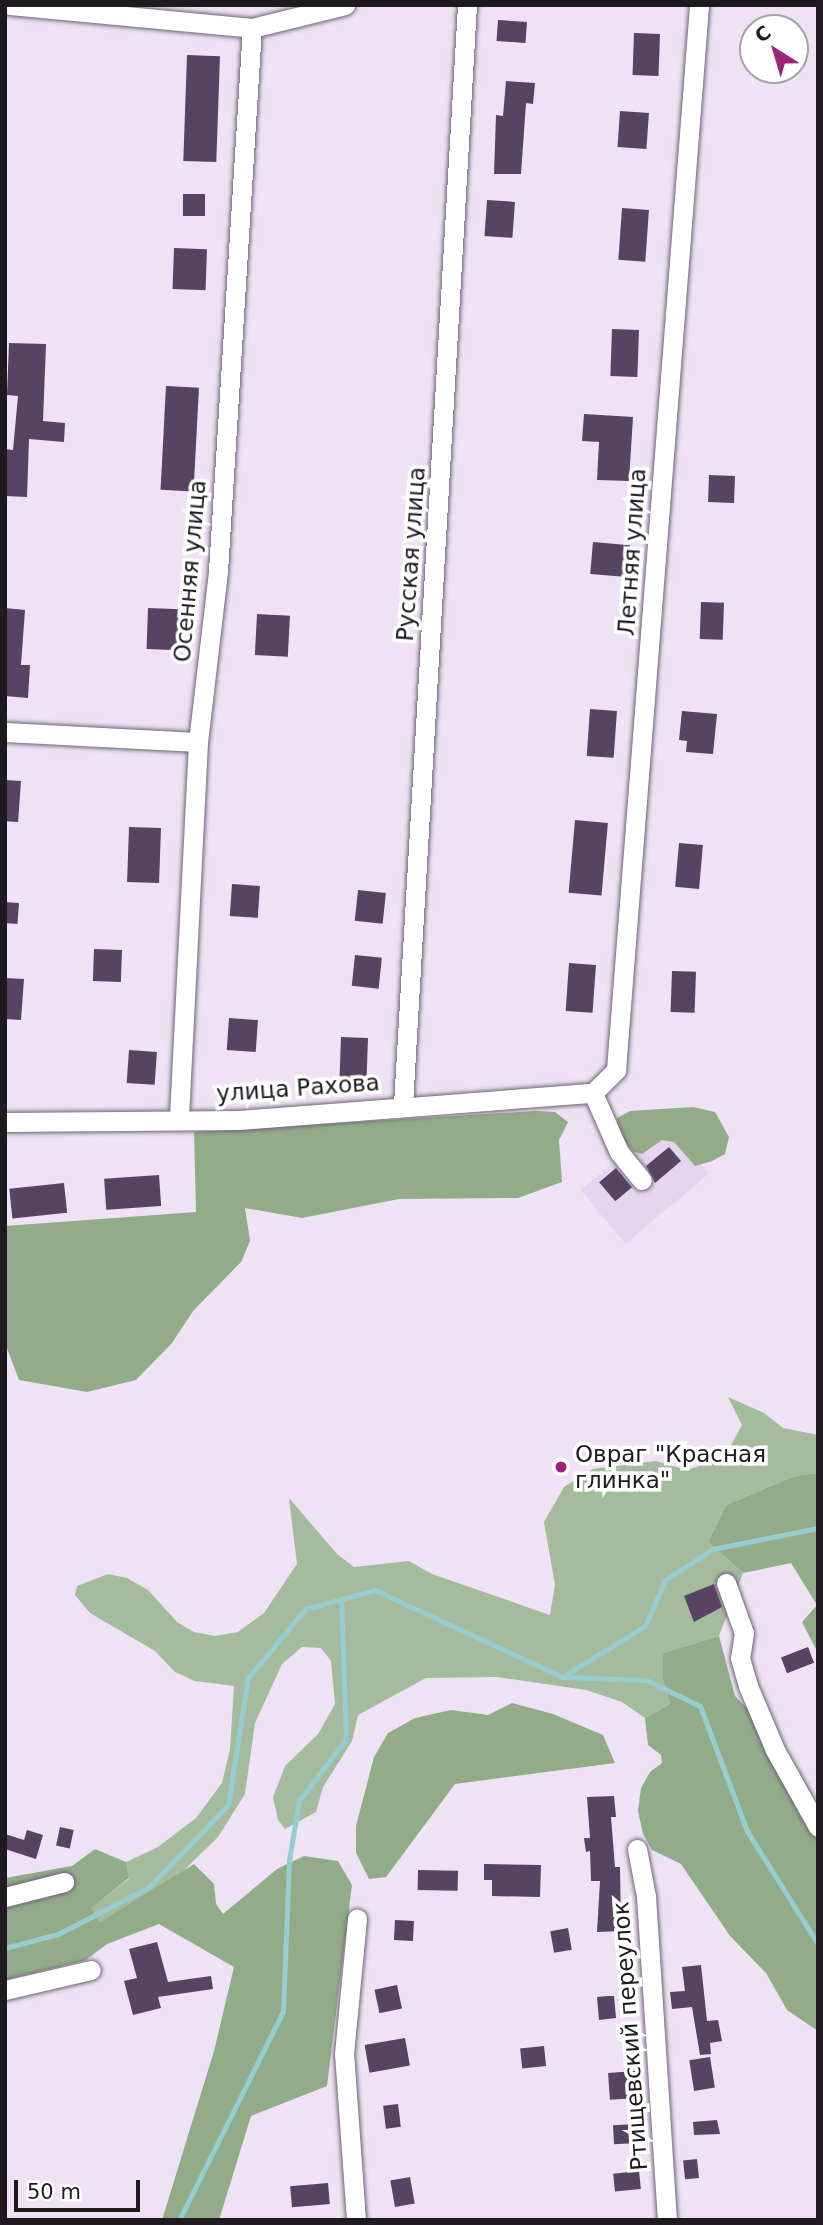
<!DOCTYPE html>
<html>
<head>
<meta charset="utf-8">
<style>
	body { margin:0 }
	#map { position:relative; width:823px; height:2225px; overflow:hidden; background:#eee2f4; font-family:"DejaVu Sans",sans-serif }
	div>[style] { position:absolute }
	.built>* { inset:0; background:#e5d5ee; transform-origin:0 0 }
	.green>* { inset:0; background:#a4bc9d }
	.forest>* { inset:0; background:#92ac8a }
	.stream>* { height:5px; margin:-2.5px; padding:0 2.5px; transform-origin:2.5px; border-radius:2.5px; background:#96cdd0 }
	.building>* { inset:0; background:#574362; transform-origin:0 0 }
	.roads { filter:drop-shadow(0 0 2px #6e6474) drop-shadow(0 0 2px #6e6474) }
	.minor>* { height:19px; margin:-9.5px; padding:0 9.5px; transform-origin:9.5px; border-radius:9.5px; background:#fff }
	.dots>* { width:19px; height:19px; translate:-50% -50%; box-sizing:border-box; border:4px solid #fff; border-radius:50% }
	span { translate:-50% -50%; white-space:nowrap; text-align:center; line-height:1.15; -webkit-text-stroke:7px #fff; paint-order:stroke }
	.street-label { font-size:23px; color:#1e1a20 }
	.poi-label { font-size:23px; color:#1e1a20 }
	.left { translate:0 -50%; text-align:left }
	.frame { position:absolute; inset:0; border:7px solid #1e1a20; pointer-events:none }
	.north { position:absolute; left:739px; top:14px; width:70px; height:70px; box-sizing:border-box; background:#fff; border:2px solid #a5a3a6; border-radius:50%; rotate:323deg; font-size:19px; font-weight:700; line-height:28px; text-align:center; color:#1e1a20 }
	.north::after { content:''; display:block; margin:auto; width:24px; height:32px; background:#a02378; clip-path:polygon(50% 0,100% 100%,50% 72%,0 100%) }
	.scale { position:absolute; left:14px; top:2180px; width:126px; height:32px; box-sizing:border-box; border:4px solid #1e1a20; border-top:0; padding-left:9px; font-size:21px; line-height:24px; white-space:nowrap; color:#1e1a20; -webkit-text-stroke:5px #fff; paint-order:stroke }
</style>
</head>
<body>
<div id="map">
	<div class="built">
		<div style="left:664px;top:1120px;width:70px;height:109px;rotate:50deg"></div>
	</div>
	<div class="green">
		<div style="clip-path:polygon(728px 1397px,764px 1413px,783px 1428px,818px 1435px,818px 1473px,795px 1476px,726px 1505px,708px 1542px,743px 1573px,719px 1636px,663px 1653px,663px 1679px,670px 1704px,645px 1718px,622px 1702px,586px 1690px,497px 1677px,426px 1678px,358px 1715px,352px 1741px,323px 1787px,316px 1812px,285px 1829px,278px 1820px,273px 1797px,285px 1766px,318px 1734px,335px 1704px,331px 1661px,321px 1648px,302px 1647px,282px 1664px,255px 1723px,245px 1794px,218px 1837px,175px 1879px,100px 1922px,90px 1908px,129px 1879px,126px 1862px,158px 1847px,196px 1818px,222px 1783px,230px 1749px,234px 1686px,195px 1681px,175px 1672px,155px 1651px,90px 1613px,75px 1595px,77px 1586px,108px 1574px,127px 1578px,148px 1590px,177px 1622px,194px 1632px,215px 1636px,238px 1632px,264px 1613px,297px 1564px,289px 1498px,337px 1554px,354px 1567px,409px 1561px,432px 1574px,550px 1615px,555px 1585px,544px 1522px,564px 1487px,593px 1469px,656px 1461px,687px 1470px,724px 1458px,742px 1425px)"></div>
	</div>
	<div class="forest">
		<div style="clip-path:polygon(693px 1107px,715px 1112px,729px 1137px,725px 1154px,712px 1161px,695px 1166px,674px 1142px,662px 1140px,642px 1154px,634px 1152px,618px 1134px,617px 1118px,630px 1111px)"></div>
		<div style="clip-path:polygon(536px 1111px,555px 1112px,568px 1122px,559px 1140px,562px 1182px,518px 1198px,399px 1199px,302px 1218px,245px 1208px,250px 1241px,241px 1262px,193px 1311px,172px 1343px,136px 1380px,87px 1392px,19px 1380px,5px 1343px,5px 1226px,196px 1212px,194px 1132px)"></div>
		<div style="clip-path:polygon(818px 1473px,818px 1653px,802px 1622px,817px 1605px,791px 1563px,743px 1573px,708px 1542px,726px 1505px,795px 1476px)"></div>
		<div style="clip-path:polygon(719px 1636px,735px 1696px,748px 1709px,818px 1835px,818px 2031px,787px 2010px,766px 1973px,730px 1936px,681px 1864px,652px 1850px,643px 1834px,638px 1811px,641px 1788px,650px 1772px,662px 1763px,661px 1755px,648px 1745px,645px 1718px,670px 1704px,663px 1679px,663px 1653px)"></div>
		<div style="clip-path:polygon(512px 1703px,553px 1714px,603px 1735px,615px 1763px,455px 1784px,386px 1877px,369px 1879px,356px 1853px,356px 1826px,374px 1757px,388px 1733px,415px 1718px,451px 1710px,488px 1715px)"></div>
		<div style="clip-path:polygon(95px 1849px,126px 1862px,129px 1878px,91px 1908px,100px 1922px,194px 1864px,214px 1884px,216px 1904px,223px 1914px,277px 1869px,304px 1856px,338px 1861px,352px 1885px,327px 2086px,251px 2116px,219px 2220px,162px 2220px,214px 2051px,234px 1967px,159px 1924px,107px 1944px,86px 1960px,5px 1980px,5px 1878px,72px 1866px)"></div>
	</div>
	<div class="stream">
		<div style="left:563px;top:1677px;width:83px;rotate:2.1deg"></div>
		<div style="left:646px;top:1680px;width:60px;rotate:25.7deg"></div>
		<div style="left:700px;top:1706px;width:134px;rotate:69.4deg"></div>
		<div style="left:747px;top:1831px;width:133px;rotate:57.9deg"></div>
		<div style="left:5px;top:1948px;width:55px;rotate:-14.8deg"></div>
		<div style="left:58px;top:1934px;width:102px;rotate:-27.3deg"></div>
		<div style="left:149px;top:1887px;width:114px;rotate:-46.1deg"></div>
		<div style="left:228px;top:1805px;width:129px;rotate:-81.1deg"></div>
		<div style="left:248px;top:1678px;width:89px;rotate:-50.4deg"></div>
		<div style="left:305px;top:1609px;width:73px;rotate:-15.2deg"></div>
		<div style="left:375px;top:1590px;width:206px;rotate:24.9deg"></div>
		<div style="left:562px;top:1677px;width:97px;rotate:-31.6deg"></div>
		<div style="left:645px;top:1626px;width:50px;rotate:-66.5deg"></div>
		<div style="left:665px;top:1580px;width:57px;rotate:-32.9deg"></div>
		<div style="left:713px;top:1549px;width:107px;rotate:-11.3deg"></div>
		<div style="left:179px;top:2220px;width:233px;rotate:-63.5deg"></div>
		<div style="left:283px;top:2011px;width:151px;rotate:-87.7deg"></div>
		<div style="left:289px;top:1860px;width:60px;rotate:-80.4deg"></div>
		<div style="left:299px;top:1801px;width:78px;rotate:-52.8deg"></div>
		<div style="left:346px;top:1739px;width:140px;rotate:-92deg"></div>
	</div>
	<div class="building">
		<div style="left:498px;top:20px;width:29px;height:21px;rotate:4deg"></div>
		<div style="left:634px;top:33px;width:26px;height:42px;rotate:2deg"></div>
		<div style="left:187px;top:55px;width:33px;height:106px;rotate:2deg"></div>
		<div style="clip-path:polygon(506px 81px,535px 83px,533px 104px,526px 103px,521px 174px,494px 174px,496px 115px,503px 116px)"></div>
		<div style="left:620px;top:111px;width:29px;height:36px;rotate:4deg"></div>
		<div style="left:183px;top:194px;width:22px;height:22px"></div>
		<div style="left:487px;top:200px;width:28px;height:36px;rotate:4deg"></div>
		<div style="left:622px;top:208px;width:27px;height:52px;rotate:4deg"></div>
		<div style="left:174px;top:248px;width:33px;height:41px;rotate:2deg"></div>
		<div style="left:612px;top:329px;width:27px;height:47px;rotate:2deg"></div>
		<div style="clip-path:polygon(9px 343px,46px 344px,43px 421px,65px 423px,64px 442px,29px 439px,27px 497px,5px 496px,5px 449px,13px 450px,18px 396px,7px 395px)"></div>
		<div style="left:166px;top:386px;width:33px;height:104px;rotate:3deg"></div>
		<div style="clip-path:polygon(584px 414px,633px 417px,629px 481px,597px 480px,599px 442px,582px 441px)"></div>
		<div style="left:709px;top:475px;width:26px;height:27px;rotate:2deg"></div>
		<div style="left:593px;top:542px;width:37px;height:32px;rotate:5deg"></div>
		<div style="left:701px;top:602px;width:23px;height:37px;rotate:2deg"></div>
		<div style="clip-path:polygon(5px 608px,25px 610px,21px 665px,30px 665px,28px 698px,5px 696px)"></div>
		<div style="left:148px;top:608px;width:33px;height:41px;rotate:2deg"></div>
		<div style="left:257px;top:614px;width:33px;height:41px;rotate:3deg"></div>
		<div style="left:590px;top:709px;width:27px;height:47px;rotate:4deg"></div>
		<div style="clip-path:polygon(682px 711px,717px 714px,713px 754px,686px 752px,687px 741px,679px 740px)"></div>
		<div style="left:5px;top:780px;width:16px;height:41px;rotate:4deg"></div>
		<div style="left:575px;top:820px;width:33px;height:73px;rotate:5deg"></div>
		<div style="left:129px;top:827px;width:32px;height:55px;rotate:2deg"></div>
		<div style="left:679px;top:843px;width:24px;height:44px;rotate:5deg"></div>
		<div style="left:232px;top:884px;width:28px;height:32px;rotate:4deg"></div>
		<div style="left:358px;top:890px;width:28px;height:31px;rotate:6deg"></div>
		<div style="left:5px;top:902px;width:14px;height:21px;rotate:4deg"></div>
		<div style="left:94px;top:949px;width:28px;height:32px;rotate:2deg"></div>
		<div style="left:355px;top:955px;width:27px;height:31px;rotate:6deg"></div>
		<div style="left:569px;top:963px;width:27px;height:48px;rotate:4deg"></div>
		<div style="left:672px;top:971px;width:24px;height:41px;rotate:2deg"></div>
		<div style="clip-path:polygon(5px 978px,24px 979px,21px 1020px,5px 1019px)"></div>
		<div style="left:229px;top:1018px;width:29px;height:32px;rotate:4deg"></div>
		<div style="left:341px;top:1037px;width:27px;height:41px;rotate:2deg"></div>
		<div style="left:129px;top:1050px;width:28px;height:33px;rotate:4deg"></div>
		<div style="clip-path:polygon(669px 1147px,681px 1161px,655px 1183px,646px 1166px)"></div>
		<div style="left:616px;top:1168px;width:25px;height:22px;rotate:50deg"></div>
		<div style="left:159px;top:1175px;width:31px;height:55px;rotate:86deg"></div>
		<div style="left:64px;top:1183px;width:30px;height:55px;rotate:84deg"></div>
		<div style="clip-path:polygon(714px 1584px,722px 1607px,694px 1622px,684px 1596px)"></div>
		<div style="left:808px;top:1647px;width:17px;height:29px;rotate:69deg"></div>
		<div style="clip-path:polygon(614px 1796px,616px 1817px,611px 1817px,615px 1867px,620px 1867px,621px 1931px,597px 1932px,600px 1881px,591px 1881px,590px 1851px,586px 1852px,584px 1838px,590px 1838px,587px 1797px)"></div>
		<div style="left:60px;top:1827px;width:14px;height:19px;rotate:12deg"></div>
		<div style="clip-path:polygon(27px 1830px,43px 1835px,36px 1859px,5px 1849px,5px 1834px,24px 1840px)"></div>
		<div style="clip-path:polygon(484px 1864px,541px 1865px,540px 1897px,492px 1896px,492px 1880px,484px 1880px)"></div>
		<div style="left:418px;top:1870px;width:40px;height:20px;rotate:1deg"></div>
		<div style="left:395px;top:1920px;width:19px;height:20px;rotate:3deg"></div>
		<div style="left:568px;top:1928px;width:22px;height:18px;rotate:80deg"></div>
		<div style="clip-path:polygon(157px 1942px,168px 1982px,211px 1976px,213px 1989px,158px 1997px,161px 2008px,133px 2015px,124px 1981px,137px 1978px,129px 1949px)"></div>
		<div style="clip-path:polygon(701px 1965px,707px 2021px,718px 2020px,722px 2041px,710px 2043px,711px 2054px,700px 2055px,692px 2007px,672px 2009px,670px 1992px,685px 1991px,682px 1967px)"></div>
		<div style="left:397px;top:1985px;width:24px;height:23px;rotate:78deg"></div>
		<div style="clip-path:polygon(608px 1996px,614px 1996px,616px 2018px,599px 2020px,597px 1997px)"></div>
		<div style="left:405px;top:2038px;width:28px;height:41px;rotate:80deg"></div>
		<div style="left:544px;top:2046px;width:20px;height:24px;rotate:84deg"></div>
		<div style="left:710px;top:2057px;width:31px;height:21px;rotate:81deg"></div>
		<div style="left:635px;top:2071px;width:27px;height:27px;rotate:86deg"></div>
		<div style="left:398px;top:2104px;width:23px;height:15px;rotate:83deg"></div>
		<div style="clip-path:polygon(717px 2120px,720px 2134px,694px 2135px,693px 2122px)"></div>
		<div style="left:636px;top:2124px;width:19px;height:23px;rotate:87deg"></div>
		<div style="left:697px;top:2159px;width:19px;height:14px;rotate:84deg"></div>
		<div style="left:639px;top:2171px;width:18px;height:26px;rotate:84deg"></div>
		<div style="left:410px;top:2177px;width:27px;height:20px;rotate:80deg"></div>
		<div style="left:328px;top:2183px;width:21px;height:38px;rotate:85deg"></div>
	</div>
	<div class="roads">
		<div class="minor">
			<div style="left:10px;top:5px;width:243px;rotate:5.4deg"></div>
			<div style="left:252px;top:28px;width:96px;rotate:-13.9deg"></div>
			<div style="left:5px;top:732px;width:193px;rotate:3deg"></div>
			<div style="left:593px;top:1093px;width:33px;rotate:-45deg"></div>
			<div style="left:616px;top:1070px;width:1068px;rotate:-85.54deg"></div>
			<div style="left:593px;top:1093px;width:64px;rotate:66.2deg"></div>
			<div style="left:619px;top:1152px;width:36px;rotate:51deg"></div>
			<div style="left:403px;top:1105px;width:1102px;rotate:-86.67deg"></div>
			<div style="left:179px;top:1117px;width:375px;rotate:-87.1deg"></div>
			<div style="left:198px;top:742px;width:172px;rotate:-83.3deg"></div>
			<div style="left:218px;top:571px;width:544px;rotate:-86.42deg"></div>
			<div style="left:5px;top:1122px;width:234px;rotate:-0.5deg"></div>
			<div style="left:239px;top:1120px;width:355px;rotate:-4.4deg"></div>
			<div style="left:726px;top:1583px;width:53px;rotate:70.2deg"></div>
			<div style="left:744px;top:1633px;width:25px;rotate:99deg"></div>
			<div style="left:740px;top:1658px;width:29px;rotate:74deg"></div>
			<div style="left:748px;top:1686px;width:69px;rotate:67.1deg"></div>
			<div style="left:775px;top:1750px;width:88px;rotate:60.8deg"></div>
			<div style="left:637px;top:1849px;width:48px;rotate:79.2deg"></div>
			<div style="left:646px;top:1896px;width:325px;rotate:86.3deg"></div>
			<div style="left:5px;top:1897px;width:61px;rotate:-14.3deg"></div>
			<div style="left:5px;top:1990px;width:88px;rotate:-13.1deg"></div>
			<div style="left:356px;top:2220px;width:166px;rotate:-94.1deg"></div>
			<div style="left:344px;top:2054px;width:136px;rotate:-84.5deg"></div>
		</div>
	</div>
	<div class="dots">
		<div style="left:561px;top:1467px;background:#a02378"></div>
	</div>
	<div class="street-label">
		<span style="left:632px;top:552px;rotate:-86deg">Летняя улица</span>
		<span style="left:411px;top:554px;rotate:-86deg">Русская улица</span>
		<span style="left:190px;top:571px;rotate:-85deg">Осенняя улица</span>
		<span style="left:298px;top:1088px;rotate:-4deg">улица Рахова</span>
		<span style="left:630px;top:2036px;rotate:-94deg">Ртищевский переулок</span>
	</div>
	<div class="poi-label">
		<span class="left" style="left:575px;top:1467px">Овраг "Красная<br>глинка"</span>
	</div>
	<div class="frame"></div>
	<div class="north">С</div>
	<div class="scale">50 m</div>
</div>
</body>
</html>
